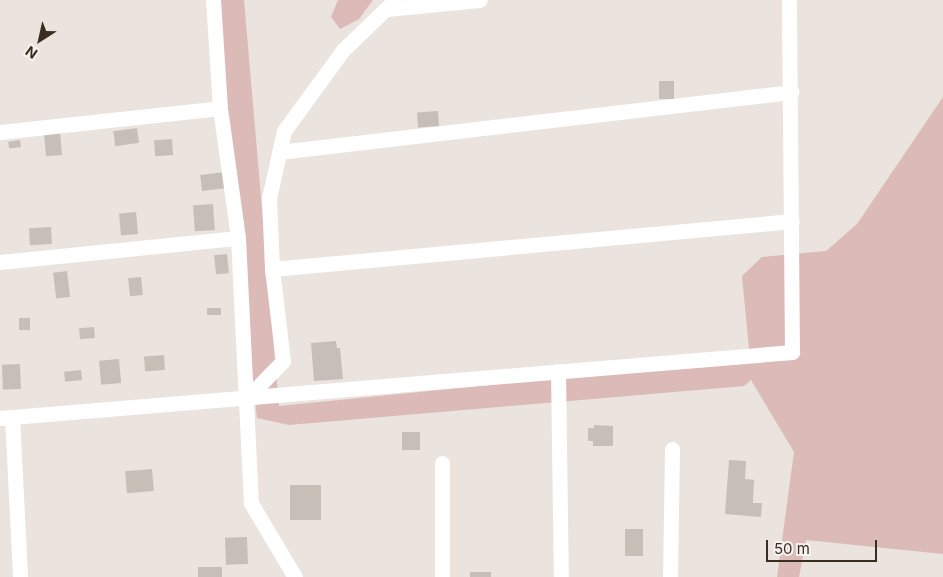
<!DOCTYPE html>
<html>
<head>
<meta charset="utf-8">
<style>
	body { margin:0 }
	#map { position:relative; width:943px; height:577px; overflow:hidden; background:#eae3de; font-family:Inter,sans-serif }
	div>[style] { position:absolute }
	.green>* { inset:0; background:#dbbab7 }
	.building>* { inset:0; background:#c7beb7; transform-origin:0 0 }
	.street>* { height:15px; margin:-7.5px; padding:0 7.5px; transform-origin:7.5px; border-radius:7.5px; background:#fff }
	span { translate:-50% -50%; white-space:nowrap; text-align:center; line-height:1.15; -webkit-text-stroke:4px #f7f1ef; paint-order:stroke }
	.north { position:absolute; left:15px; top:15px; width:50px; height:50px; -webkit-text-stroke:4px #f7f1ef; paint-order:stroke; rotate:215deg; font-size:14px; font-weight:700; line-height:20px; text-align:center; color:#392e20 }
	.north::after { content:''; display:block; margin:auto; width:18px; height:22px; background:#392e20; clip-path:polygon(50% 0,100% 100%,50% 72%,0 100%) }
	.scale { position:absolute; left:766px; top:540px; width:111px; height:22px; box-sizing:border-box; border:2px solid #392e20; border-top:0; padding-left:6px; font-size:15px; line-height:18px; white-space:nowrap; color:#392e20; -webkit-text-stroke:4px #f7f1ef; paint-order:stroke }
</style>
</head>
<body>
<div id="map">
	<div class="green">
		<div style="clip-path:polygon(209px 0,244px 0,279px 406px,750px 359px,742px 276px,762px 257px,826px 251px,857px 224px,943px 97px,943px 554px,806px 540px,799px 577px,777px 577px,794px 452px,751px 380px,744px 386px,289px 425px,257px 418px)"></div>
		<div style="clip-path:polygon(338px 0,373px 0,359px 19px,340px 29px,331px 17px)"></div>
	</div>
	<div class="building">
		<div style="left:659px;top:81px;width:15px;height:18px"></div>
		<div style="left:438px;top:111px;width:15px;height:21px;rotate:86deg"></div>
		<div style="left:137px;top:128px;width:15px;height:24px;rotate:82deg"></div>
		<div style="left:60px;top:132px;width:23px;height:16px;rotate:85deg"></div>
		<div style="left:172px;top:139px;width:16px;height:18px;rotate:86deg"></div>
		<div style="left:20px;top:140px;width:7px;height:12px;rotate:82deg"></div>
		<div style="left:225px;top:172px;width:16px;height:25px;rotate:83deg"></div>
		<div style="left:213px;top:204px;width:26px;height:20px;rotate:86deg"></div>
		<div style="left:136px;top:212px;width:22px;height:17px;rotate:85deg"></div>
		<div style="left:51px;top:227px;width:17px;height:22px;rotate:87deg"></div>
		<div style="left:227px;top:254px;width:19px;height:13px;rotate:84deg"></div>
		<div style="left:67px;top:271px;width:26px;height:14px;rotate:83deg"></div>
		<div style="left:141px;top:277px;width:18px;height:13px;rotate:84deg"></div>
		<div style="left:221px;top:308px;width:7px;height:14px;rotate:90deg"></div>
		<div style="left:19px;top:318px;width:11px;height:12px"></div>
		<div style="left:94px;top:327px;width:11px;height:15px;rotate:85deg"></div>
		<div style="clip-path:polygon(336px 341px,337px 348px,340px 348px,343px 379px,314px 381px,311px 343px)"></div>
		<div style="left:164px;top:355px;width:15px;height:20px;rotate:86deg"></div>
		<div style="left:119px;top:359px;width:24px;height:20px;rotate:85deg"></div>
		<div style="left:20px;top:364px;width:25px;height:18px;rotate:88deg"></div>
		<div style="left:81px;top:370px;width:10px;height:17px;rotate:84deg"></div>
		<div style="clip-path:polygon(594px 425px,613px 426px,613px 446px,593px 446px,593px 441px,588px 441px,588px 428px,594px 428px)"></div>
		<div style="left:402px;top:432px;width:18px;height:18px"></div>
		<div style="clip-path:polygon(729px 460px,746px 461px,745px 479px,754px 480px,753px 503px,762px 503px,761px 517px,725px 514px)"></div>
		<div style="left:152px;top:469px;width:22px;height:27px;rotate:85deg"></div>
		<div style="left:290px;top:485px;width:31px;height:35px"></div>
		<div style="left:625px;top:529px;width:18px;height:27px"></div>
		<div style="left:247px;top:537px;width:27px;height:22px;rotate:88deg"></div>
		<div style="left:198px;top:567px;width:24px;height:10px"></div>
		<div style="left:470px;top:572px;width:21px;height:5px"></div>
	</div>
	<div class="street">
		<div style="left:213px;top:0;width:108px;rotate:86.3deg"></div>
		<div style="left:220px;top:108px;width:131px;rotate:82.1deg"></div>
		<div style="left:238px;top:238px;width:265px;rotate:87.2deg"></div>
		<div style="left:251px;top:503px;width:86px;rotate:59.3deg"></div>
		<div style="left:387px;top:9px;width:93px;rotate:-5.5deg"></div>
		<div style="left:0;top:132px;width:221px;rotate:-6.2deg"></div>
		<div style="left:279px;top:152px;width:516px;rotate:-6.68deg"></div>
		<div style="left:0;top:262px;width:239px;rotate:-5.8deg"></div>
		<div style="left:272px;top:269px;width:522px;rotate:-5.27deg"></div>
		<div style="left:558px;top:371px;width:206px;rotate:89.2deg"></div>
		<div style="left:245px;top:400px;width:54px;rotate:-45.7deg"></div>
		<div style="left:283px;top:361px;width:93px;rotate:-96.8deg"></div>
		<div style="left:272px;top:269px;width:71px;rotate:-92.4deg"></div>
		<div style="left:269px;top:198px;width:69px;rotate:-77.4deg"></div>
		<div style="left:284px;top:131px;width:100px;rotate:-53.9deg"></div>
		<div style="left:343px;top:50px;width:72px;rotate:-43.9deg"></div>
		<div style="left:12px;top:417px;width:160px;rotate:87.1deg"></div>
		<div style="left:0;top:418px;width:795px;rotate:-4.76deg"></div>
		<div style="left:792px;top:352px;width:352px;rotate:-90.5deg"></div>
		<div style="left:442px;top:577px;width:114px;rotate:-90deg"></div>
		<div style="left:670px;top:577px;width:128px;rotate:-89.1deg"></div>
	</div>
	<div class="north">N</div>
	<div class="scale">50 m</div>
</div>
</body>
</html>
